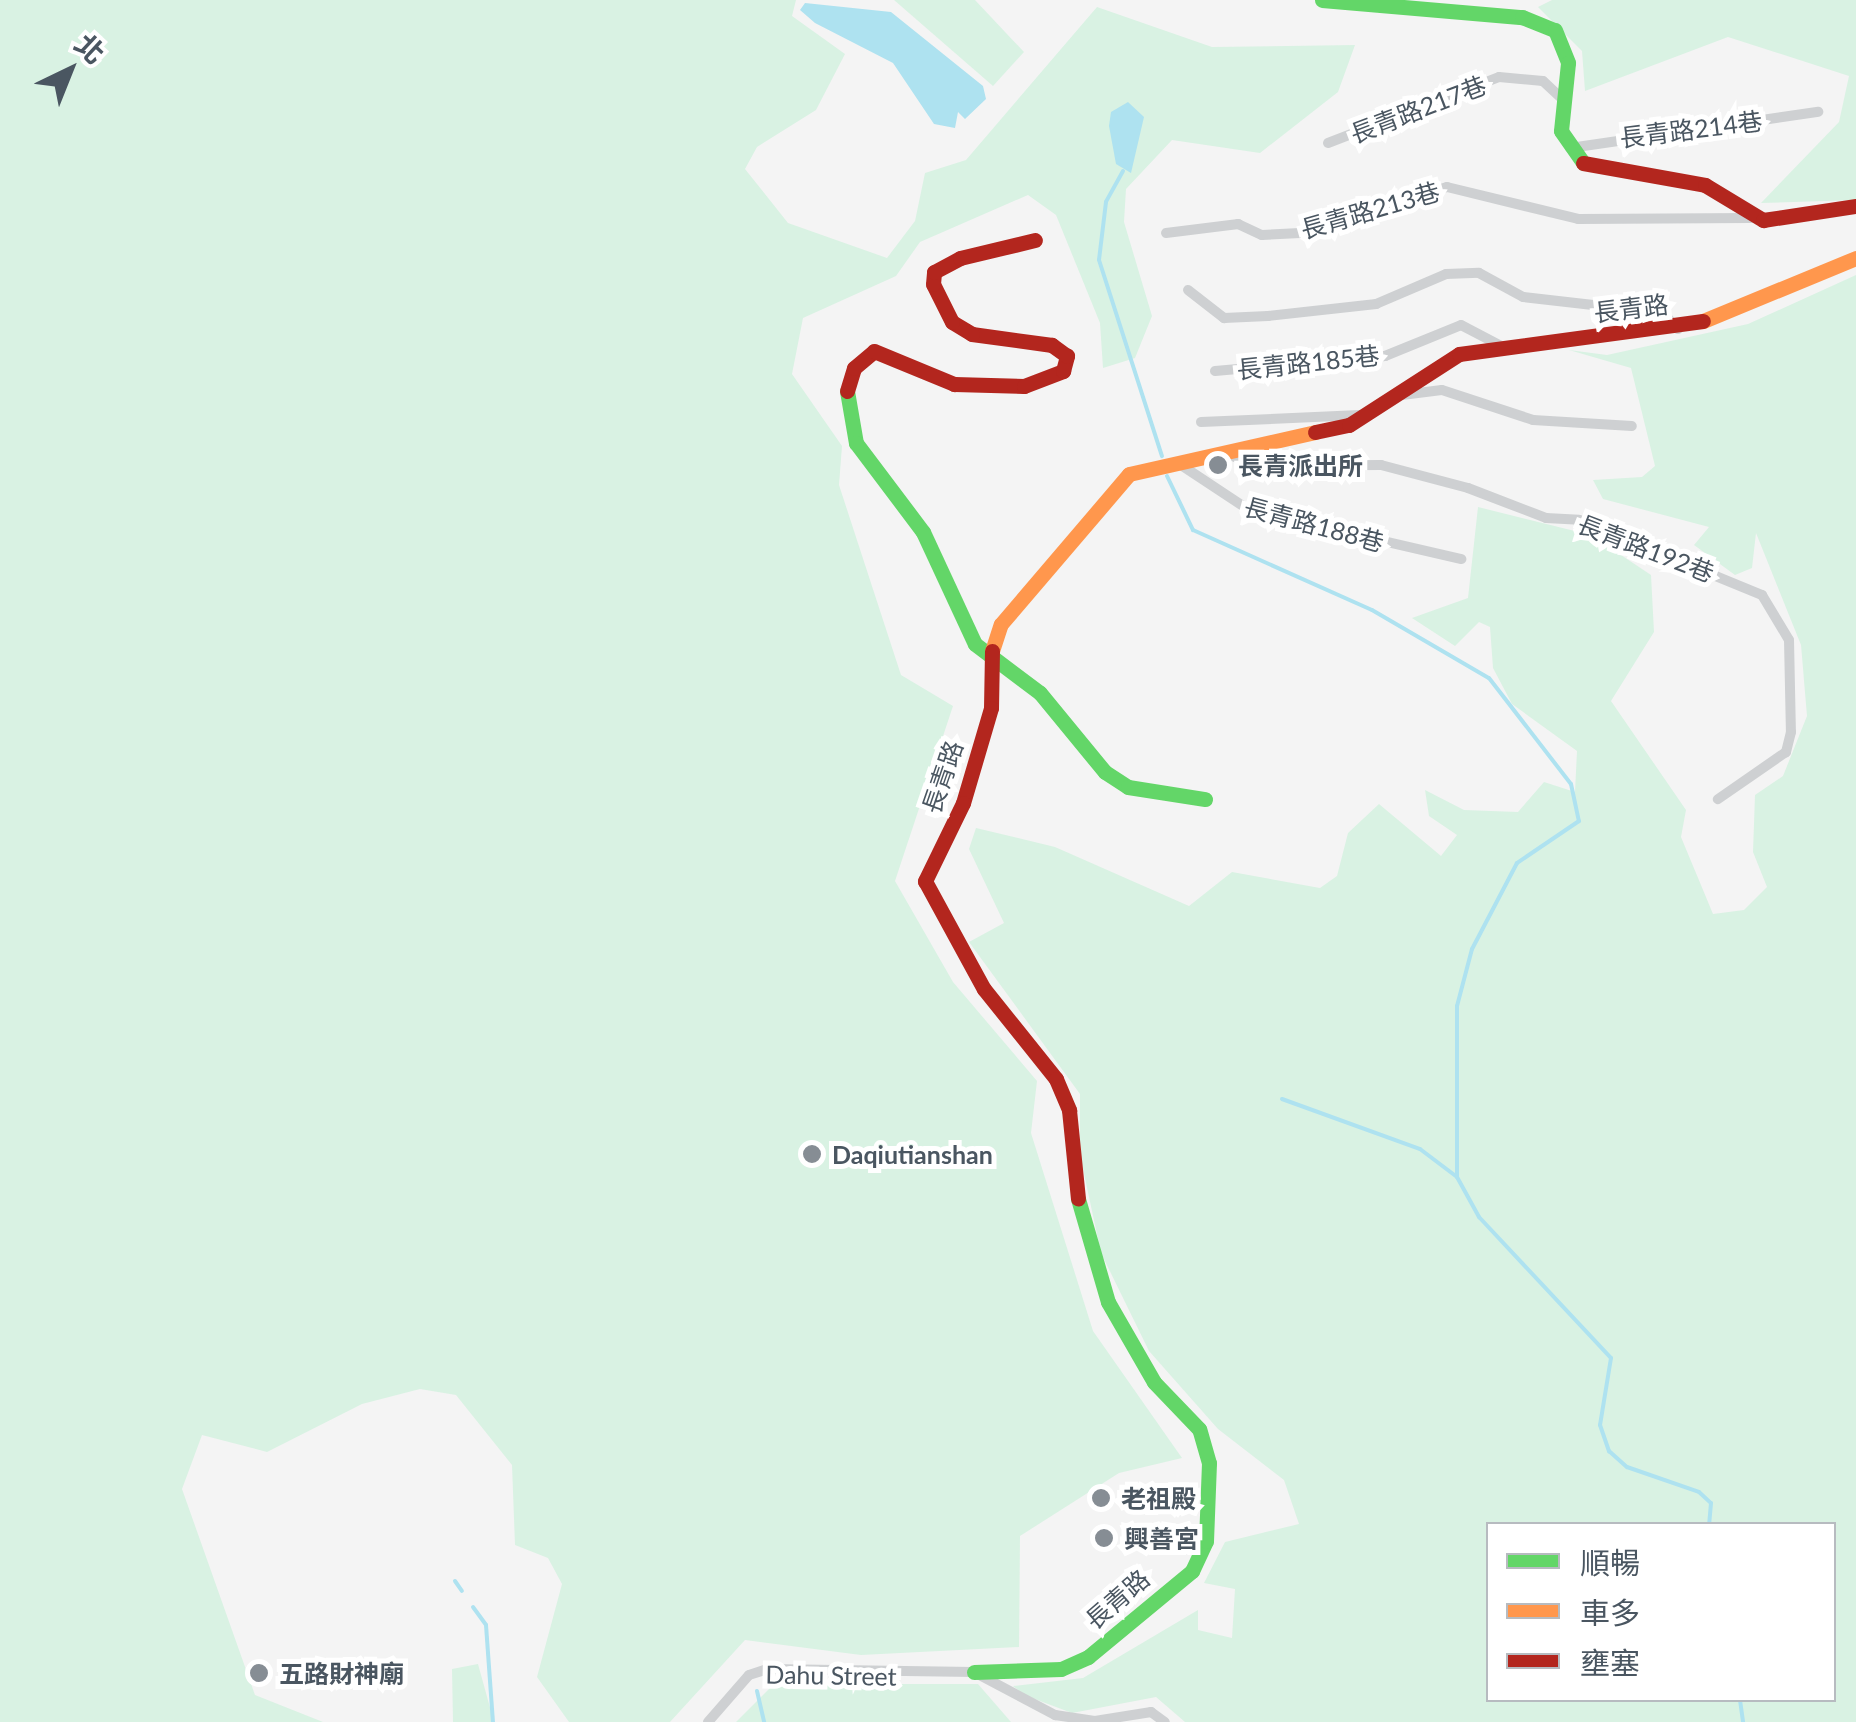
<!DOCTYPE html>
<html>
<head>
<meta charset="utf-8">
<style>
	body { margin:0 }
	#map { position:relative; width:1856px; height:1722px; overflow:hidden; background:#f4f4f4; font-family:Lato,"Noto Sans TC",sans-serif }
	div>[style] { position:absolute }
	.green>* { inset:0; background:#d9f2e3 }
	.water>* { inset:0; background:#aee2f0 }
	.stream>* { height:4px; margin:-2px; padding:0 2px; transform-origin:2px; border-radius:2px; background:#aee2f0 }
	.street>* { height:10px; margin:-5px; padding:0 5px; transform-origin:5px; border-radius:5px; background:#ced0d2 }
	.fast>* { height:15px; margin:-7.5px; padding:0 7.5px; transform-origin:7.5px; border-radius:7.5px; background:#63d668 }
	.slow>* { height:15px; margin:-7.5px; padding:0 7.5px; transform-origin:7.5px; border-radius:7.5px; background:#ff974d }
	.jam>* { height:15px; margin:-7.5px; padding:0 7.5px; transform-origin:7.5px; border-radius:7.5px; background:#b3261e }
	.dots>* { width:28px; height:28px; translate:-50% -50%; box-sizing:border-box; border:5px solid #fff; border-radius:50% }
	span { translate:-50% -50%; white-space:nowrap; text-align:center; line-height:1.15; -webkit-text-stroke:10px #fff; paint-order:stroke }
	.street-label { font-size:25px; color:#4a5661 }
	.poi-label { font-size:25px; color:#4a5661; font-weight:700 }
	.left { translate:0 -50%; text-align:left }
	.legend { position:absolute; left:1486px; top:1522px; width:350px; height:180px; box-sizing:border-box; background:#fff; border:2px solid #b7bbc0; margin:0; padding:12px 18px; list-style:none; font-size:30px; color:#4a5661 }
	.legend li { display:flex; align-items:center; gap:20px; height:50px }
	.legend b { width:50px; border:2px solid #b7bbc0 }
	.north { position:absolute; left:20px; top:20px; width:100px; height:100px; -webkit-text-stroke:8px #fff; paint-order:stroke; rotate:43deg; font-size:28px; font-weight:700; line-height:40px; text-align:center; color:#4a5661 }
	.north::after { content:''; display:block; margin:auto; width:35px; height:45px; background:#4a5661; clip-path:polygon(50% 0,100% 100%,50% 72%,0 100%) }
</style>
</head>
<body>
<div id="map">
	<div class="green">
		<div style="clip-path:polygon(0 0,796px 0,792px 16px,845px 54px,816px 110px,757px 147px,745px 169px,788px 223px,887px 258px,915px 221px,925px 173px,966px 160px,1097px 7px,1212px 47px,1355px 45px,1338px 92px,1260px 153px,1172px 140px,1126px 189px,1124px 222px,1152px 316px,1135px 358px,1103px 368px,1100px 323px,1056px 215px,1028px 195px,920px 242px,896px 276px,803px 318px,792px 374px,842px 446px,839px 485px,901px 675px,953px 706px,895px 881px,953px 982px,1037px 1081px,1031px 1133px,1093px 1331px,1182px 1458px,1119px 1473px,1020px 1536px,1019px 1647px,861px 1655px,745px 1640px,670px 1722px,569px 1722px,537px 1677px,562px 1584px,548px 1558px,515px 1545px,512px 1465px,456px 1395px,420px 1389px,362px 1404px,267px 1452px,202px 1435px,182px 1489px,255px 1695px,323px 1722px,0 1722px)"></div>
		<div style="clip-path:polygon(894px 0,975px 0,1024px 52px,993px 86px)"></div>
		<div style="clip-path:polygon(1552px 0,1856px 0,1856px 200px,1761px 203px,1839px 122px,1849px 76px,1728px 37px,1585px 91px,1582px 51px,1538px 7px)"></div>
		<div style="clip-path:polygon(evenodd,1856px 275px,1856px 1722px,1185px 1722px,1156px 1697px,1072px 1713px,1024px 1695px,1013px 1686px,1083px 1678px,1198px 1610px,1198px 1630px,1232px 1638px,1235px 1589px,1204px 1583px,1225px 1542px,1299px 1524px,1284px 1480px,1218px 1429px,1149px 1351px,1101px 1253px,1080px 1155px,1080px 1094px,969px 942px,1004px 923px,969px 849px,976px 828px,1055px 847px,1189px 906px,1232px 872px,1320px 888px,1337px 876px,1348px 833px,1379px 804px,1441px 856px,1457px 835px,1429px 816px,1425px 790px,1464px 810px,1518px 812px,1544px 782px,1575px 792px,1577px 751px,1512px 704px,1493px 668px,1490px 627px,1479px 622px,1455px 646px,1412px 618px,1468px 598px,1478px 507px,1591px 535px,1651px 575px,1654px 632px,1611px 701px,1686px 810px,1681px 837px,1713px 914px,1744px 910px,1767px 887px,1753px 852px,1755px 795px,1783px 776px,1807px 716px,1801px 645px,1756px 533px,1752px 568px,1735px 575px,1694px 545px,1709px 527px,1603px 499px,1593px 480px,1642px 477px,1655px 466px,1631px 368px,1569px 350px,1607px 355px,1748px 324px,1856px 275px,1488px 1524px,1834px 1524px,1834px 1700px,1488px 1700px,1488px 1524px)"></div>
		<div style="clip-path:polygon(478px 1664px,494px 1722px,453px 1722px,452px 1669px)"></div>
		<div style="clip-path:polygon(774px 1684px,978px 1684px,1011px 1722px,736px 1722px)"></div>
	</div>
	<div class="water">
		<div style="clip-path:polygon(805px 3px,891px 12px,983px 86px,986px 99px,965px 119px,958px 112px,955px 128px,934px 124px,893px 63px,815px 23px,800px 10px)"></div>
		<div style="clip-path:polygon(1128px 102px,1144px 117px,1131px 173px,1116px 164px,1109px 126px,1111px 112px)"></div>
	</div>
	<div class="stream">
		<div style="left:1123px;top:171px;width:35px;rotate:119deg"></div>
		<div style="left:1106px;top:202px;width:58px;rotate:96.9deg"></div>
		<div style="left:1099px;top:260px;width:206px;rotate:72.2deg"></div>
		<div style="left:1167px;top:476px;width:60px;rotate:64.3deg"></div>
		<div style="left:1193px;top:530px;width:196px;rotate:24.1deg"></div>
		<div style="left:1372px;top:610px;width:135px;rotate:30.2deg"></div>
		<div style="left:1489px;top:678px;width:134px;rotate:52.3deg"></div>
		<div style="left:1571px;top:784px;width:38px;rotate:78deg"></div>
		<div style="left:1579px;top:821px;width:75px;rotate:145.9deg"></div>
		<div style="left:1517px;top:863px;width:97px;rotate:117.6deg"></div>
		<div style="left:1472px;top:949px;width:59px;rotate:104.7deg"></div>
		<div style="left:1457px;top:1006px;width:171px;rotate:90deg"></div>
		<div style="left:1457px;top:1177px;width:46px;rotate:61.2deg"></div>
		<div style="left:1479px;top:1217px;width:193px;rotate:46.9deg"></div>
		<div style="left:1611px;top:1358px;width:68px;rotate:99.3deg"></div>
		<div style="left:1600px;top:1425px;width:28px;rotate:71deg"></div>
		<div style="left:1609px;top:1451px;width:24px;rotate:42deg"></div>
		<div style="left:1627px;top:1467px;width:76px;rotate:19.1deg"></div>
		<div style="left:1699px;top:1492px;width:16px;rotate:43deg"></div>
		<div style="left:1711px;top:1503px;width:21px;rotate:95deg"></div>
		<div style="left:1282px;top:1099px;width:147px;rotate:19.9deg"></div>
		<div style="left:1420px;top:1149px;width:46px;rotate:37.1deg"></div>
		<div style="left:455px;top:1581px;width:12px;rotate:55deg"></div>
		<div style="left:473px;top:1607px;width:22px;rotate:54deg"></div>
		<div style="left:486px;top:1625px;width:97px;rotate:85.9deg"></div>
		<div style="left:757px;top:1691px;width:32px;rotate:77deg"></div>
		<div style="left:1740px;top:1700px;width:22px;rotate:82deg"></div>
	</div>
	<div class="street">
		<div style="left:1328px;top:143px;width:183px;rotate:-21.1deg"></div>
		<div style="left:1499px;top:77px;width:44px;rotate:5.2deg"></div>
		<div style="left:1543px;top:81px;width:25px;rotate:43deg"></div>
		<div style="left:1570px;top:148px;width:251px;rotate:-8.3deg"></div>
		<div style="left:1166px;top:233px;width:73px;rotate:-7.1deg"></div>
		<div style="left:1238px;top:224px;width:26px;rotate:25deg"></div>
		<div style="left:1262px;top:235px;width:38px;rotate:-3deg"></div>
		<div style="left:1300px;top:233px;width:154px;rotate:-17.4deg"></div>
		<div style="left:1447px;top:187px;width:135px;rotate:13.7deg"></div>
		<div style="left:1578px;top:219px;width:173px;rotate:-0.3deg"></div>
		<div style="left:1188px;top:290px;width:46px;rotate:37.9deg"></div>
		<div style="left:1224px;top:318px;width:44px;rotate:-2.6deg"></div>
		<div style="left:1268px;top:316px;width:109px;rotate:-6.3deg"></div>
		<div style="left:1376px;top:304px;width:76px;rotate:-23.2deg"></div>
		<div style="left:1446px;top:274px;width:33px;rotate:-2deg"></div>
		<div style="left:1479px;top:273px;width:50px;rotate:28.6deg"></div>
		<div style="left:1523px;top:297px;width:141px;rotate:6.5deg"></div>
		<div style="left:1663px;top:313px;width:22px;rotate:47deg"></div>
		<div style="left:1215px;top:371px;width:171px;rotate:-5deg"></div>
		<div style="left:1385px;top:356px;width:82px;rotate:-22.2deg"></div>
		<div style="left:1461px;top:325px;width:50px;rotate:27.6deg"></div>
		<div style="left:1394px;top:396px;width:48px;rotate:-7.1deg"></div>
		<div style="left:1442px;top:390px;width:96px;rotate:18.2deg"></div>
		<div style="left:1533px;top:420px;width:99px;rotate:3.5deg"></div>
		<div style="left:1201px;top:422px;width:159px;rotate:-2.5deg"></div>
		<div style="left:1228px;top:454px;width:30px;rotate:24deg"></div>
		<div style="left:1255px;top:466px;width:126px;rotate:-0.5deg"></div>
		<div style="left:1381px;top:465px;width:90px;rotate:14.8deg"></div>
		<div style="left:1468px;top:488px;width:84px;rotate:21deg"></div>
		<div style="left:1546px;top:518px;width:33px;rotate:3deg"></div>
		<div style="left:1579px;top:520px;width:198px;rotate:22.3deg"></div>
		<div style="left:1762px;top:595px;width:52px;rotate:59deg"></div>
		<div style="left:1789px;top:640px;width:92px;rotate:88.8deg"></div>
		<div style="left:1791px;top:732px;width:21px;rotate:104deg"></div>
		<div style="left:1786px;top:752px;width:83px;rotate:145.3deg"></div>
		<div style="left:1178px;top:463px;width:85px;rotate:33.5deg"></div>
		<div style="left:1249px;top:510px;width:218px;rotate:13deg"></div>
		<div style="left:708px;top:1722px;width:62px;rotate:-48.9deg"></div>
		<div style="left:749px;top:1675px;width:19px;rotate:-18deg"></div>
		<div style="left:767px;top:1669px;width:207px;rotate:0.8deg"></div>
		<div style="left:974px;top:1672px;width:92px;rotate:28deg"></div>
		<div style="left:1055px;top:1715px;width:40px;rotate:8.5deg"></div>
		<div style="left:1095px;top:1721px;width:57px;rotate:-9.1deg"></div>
		<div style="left:1151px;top:1712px;width:17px;rotate:36deg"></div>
	</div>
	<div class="fast">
		<div style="left:1322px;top:0;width:201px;rotate:4.9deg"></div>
		<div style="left:1522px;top:17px;width:35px;rotate:22deg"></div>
		<div style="left:1555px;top:30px;width:35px;rotate:68deg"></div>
		<div style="left:1568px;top:63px;width:68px;rotate:95.9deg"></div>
		<div style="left:1561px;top:131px;width:39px;rotate:55deg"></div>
		<div style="left:847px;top:391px;width:53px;rotate:80.2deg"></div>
		<div style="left:856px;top:443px;width:111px;rotate:53deg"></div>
		<div style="left:923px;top:532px;width:123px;rotate:65.1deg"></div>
		<div style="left:975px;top:644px;width:81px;rotate:37deg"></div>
		<div style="left:1040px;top:693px;width:102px;rotate:50.6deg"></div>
		<div style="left:1105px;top:772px;width:27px;rotate:33deg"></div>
		<div style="left:1128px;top:787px;width:78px;rotate:8.9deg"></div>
		<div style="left:974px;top:1672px;width:87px;rotate:-2deg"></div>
		<div style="left:1061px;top:1669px;width:30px;rotate:-24deg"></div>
		<div style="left:1088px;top:1657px;width:135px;rotate:-39.6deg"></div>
		<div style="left:1192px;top:1571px;width:33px;rotate:-65deg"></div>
		<div style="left:1206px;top:1541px;width:78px;rotate:-87.8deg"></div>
		<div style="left:1209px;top:1463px;width:35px;rotate:-106deg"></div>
		<div style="left:1199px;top:1429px;width:65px;rotate:-133.8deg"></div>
		<div style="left:1154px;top:1382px;width:92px;rotate:-119.9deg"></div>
		<div style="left:1108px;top:1302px;width:107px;rotate:-106.2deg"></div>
	</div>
	<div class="slow">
		<div style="left:1703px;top:321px;width:165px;rotate:-22.4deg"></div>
		<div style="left:992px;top:651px;width:28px;rotate:-72deg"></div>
		<div style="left:1001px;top:624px;width:197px;rotate:-49.5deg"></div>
		<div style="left:1129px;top:474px;width:191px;rotate:-12.7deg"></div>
	</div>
	<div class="jam">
		<div style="left:1583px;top:163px;width:124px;rotate:10.2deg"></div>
		<div style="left:1705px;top:185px;width:68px;rotate:31.1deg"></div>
		<div style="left:1763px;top:220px;width:94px;rotate:-8.6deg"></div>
		<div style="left:847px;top:391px;width:24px;rotate:-73deg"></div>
		<div style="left:854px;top:368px;width:26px;rotate:-40deg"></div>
		<div style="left:874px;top:351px;width:87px;rotate:22.4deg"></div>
		<div style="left:954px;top:384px;width:70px;rotate:1.6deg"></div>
		<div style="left:1024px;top:386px;width:42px;rotate:-21deg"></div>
		<div style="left:1063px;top:371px;width:16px;rotate:-75deg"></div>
		<div style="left:1067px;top:356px;width:19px;rotate:-144deg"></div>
		<div style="left:1052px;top:345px;width:81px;rotate:-172.2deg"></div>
		<div style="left:972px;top:334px;width:23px;rotate:-149deg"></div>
		<div style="left:952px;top:322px;width:42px;rotate:-116.6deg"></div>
		<div style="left:933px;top:284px;width:12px;rotate:-85deg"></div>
		<div style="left:934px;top:272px;width:30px;rotate:-28deg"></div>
		<div style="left:960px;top:258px;width:77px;rotate:-13.5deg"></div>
		<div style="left:1315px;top:432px;width:35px;rotate:-12deg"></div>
		<div style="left:1349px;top:425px;width:131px;rotate:-32.8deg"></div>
		<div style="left:1459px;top:354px;width:246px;rotate:-7.7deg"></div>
		<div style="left:992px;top:651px;width:57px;rotate:91deg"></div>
		<div style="left:991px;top:708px;width:99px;rotate:106.4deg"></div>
		<div style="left:963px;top:803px;width:87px;rotate:116deg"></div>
		<div style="left:925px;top:881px;width:123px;rotate:61.4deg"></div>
		<div style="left:984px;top:989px;width:115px;rotate:51.3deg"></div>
		<div style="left:1056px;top:1079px;width:34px;rotate:67deg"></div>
		<div style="left:1069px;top:1110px;width:89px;rotate:84.2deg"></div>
	</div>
	<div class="dots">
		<div style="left:1218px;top:465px;background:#868d94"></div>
		<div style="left:812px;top:1154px;background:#868d94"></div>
		<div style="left:1101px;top:1498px;background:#868d94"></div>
		<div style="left:1104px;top:1538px;background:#868d94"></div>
		<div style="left:259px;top:1673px;background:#868d94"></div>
	</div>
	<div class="street-label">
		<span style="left:1418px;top:109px;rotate:-21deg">長青路217巷</span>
		<span style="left:1691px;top:129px;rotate:-7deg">長青路214巷</span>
		<span style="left:1370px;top:210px;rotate:-16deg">長青路213巷</span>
		<span style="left:1631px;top:308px;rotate:-7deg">長青路</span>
		<span style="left:1308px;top:362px;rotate:-6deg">長青路185巷</span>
		<span style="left:1314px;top:524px;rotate:15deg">長青路188巷</span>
		<span style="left:1646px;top:548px;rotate:21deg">長青路192巷</span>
		<span style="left:942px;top:777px;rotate:-71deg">長青路</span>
		<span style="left:1117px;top:1599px;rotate:-41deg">長青路</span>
		<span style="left:831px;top:1675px;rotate:1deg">Dahu Street</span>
	</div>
	<div class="poi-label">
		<span class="left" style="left:1238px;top:465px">長青派出所</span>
		<span class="left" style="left:832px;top:1154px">Daqiutianshan</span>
		<span class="left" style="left:1121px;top:1498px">老祖殿</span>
		<span class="left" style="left:1124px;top:1538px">興善宮</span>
		<span class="left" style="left:279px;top:1673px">五路財神廟</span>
	</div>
	<ul class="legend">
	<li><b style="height:12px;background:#63d668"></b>順暢</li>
	<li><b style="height:12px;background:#ff974d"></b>車多</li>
	<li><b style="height:12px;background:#b3261e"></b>壅塞</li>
	</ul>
	<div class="north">北</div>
</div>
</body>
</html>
